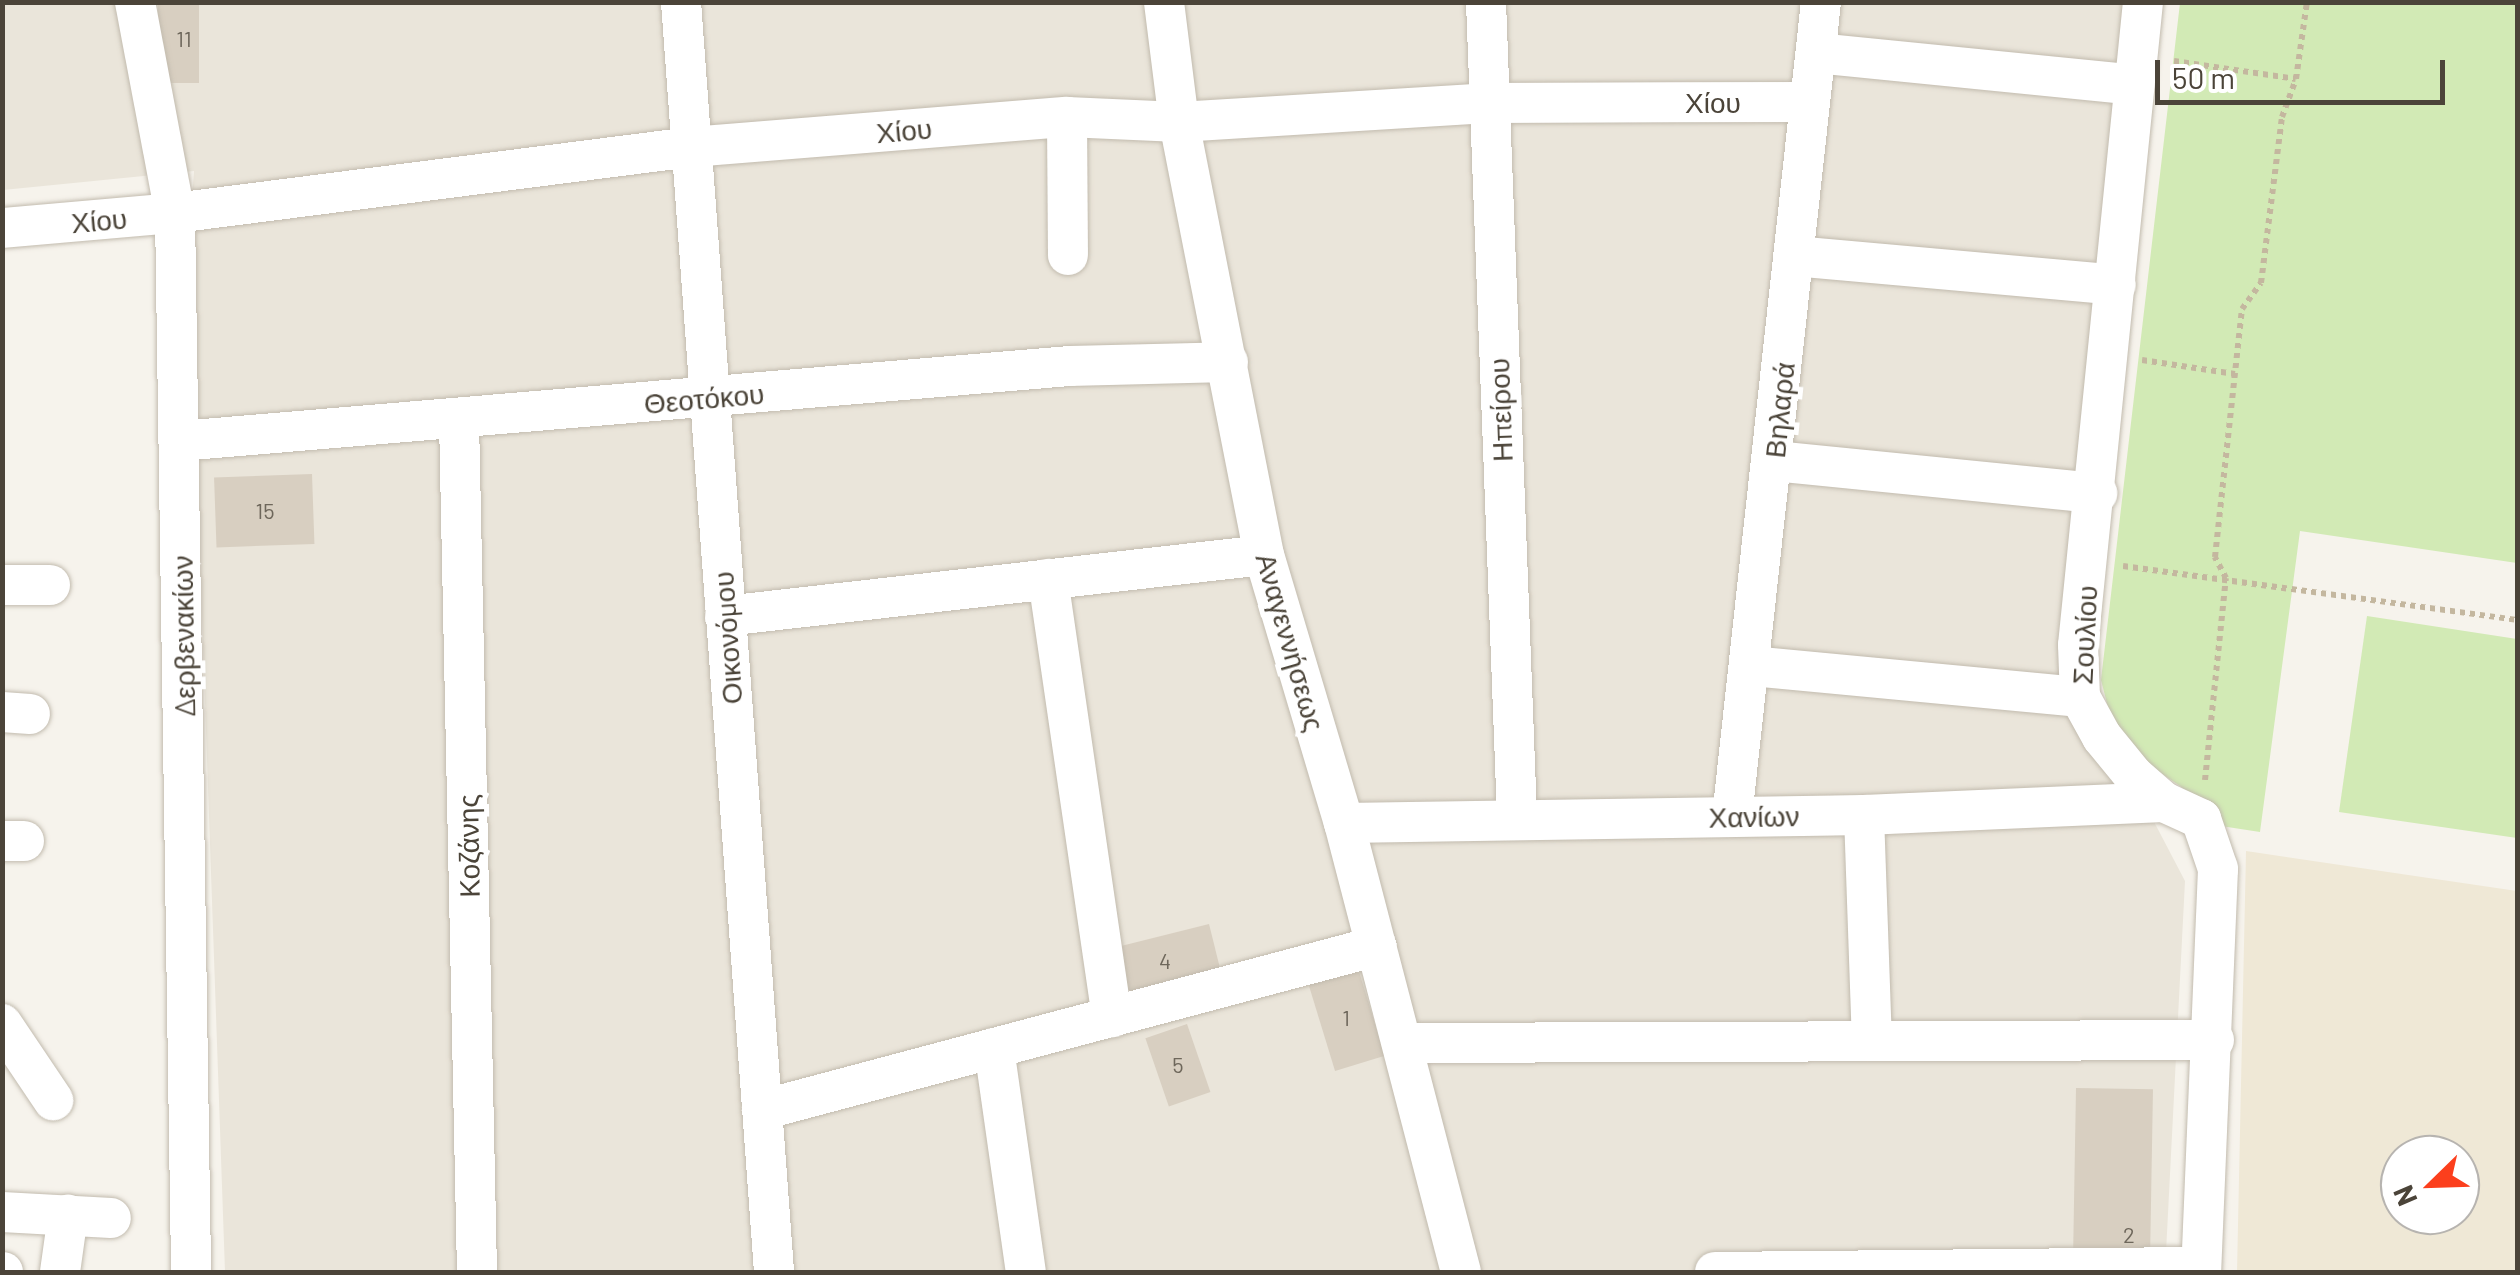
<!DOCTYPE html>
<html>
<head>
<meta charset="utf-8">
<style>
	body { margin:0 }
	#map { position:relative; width:2520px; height:1275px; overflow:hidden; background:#f6f3ec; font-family:Barlow,sans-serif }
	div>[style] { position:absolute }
	.residential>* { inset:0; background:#eae5da }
	.education>* { inset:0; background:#efe8d6 }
	.green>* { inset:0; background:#d2eab5 }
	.building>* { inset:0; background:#d8cfc1; transform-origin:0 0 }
	.path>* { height:6px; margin-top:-3px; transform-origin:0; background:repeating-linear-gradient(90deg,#c4b79f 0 5px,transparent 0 10px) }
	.roads { filter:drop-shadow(0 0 2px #c2bbae) drop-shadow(0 0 2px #c2bbae) }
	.minor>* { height:40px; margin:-20px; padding:0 20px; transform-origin:20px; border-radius:20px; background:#fff }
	span { translate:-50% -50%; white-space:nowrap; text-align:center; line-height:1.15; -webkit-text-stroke:10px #fff; paint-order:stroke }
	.number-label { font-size:22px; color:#6e675b }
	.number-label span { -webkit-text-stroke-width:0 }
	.street-label { font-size:28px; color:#4b4439 }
	.frame { position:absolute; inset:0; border:5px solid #4b4439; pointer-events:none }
	.north { position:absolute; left:2380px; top:1135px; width:100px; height:100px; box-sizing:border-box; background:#fff; border:2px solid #b7b4b0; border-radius:50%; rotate:247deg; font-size:28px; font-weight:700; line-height:40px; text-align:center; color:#4b4439 }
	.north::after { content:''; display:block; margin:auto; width:35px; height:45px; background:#fc3f1d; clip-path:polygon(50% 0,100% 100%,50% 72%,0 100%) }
	.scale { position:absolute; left:2155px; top:60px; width:290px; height:45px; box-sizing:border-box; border:5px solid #4b4439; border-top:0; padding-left:12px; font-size:30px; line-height:35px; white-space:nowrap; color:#4b4439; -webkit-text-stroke:8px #fff; paint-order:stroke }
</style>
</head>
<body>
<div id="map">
	<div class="residential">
		<div style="clip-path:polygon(2px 3px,2133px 3px,2058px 638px,2185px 881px,2165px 1272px,225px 1272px,189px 244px,194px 171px,3px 190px)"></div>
	</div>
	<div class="education">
		<div style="clip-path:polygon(evenodd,2246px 851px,2517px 891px,2517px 1272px,2237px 1272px,2246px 851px,2400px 1155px,2460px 1155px,2460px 1215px,2400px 1215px,2400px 1155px)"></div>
	</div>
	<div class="green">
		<div style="clip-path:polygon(2180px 3px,2517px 3px,2517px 563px,2300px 531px,2260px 832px,2221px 826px,2180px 786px,2136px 756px,2112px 723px,2101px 680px)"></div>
		<div style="clip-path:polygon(2367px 616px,2517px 639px,2517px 838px,2339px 812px)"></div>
	</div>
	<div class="building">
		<div style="left:158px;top:2px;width:41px;height:81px"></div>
		<div style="left:312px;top:474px;width:70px;height:98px;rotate:88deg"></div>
		<div style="left:1209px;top:924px;width:54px;height:103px;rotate:76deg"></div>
		<div style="left:1357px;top:965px;width:95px;height:52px;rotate:73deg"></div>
		<div style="left:1187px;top:1024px;width:72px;height:44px;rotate:71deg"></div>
		<div style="left:2076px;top:1088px;width:77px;height:162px;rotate:1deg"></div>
	</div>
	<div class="path">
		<div style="left:2174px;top:61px;width:123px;rotate:8.4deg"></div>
		<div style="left:2142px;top:360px;width:94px;rotate:8.6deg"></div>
		<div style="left:2123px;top:566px;width:399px;rotate:7.8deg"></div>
		<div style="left:2205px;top:780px;width:203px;rotate:-84.1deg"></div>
		<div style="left:2226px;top:578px;width:24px;rotate:-118deg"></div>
		<div style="left:2215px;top:557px;width:249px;rotate:-83.8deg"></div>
		<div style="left:2242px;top:309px;width:32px;rotate:-54deg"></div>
		<div style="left:2261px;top:283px;width:167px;rotate:-82.8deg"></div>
		<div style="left:2282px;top:117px;width:40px;rotate:-69.8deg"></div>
		<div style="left:2296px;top:79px;width:78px;rotate:-81.9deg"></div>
	</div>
	<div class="roads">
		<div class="minor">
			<div style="left:135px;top:2px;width:215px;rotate:79.3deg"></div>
			<div style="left:175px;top:213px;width:1059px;rotate:89.13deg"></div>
			<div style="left:681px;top:2px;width:1273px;rotate:85.81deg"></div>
			<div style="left:1164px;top:2px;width:121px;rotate:82.9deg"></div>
			<div style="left:1179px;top:122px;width:441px;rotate:78.9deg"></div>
			<div style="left:1264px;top:555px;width:280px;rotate:73.4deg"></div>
			<div style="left:1344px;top:823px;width:464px;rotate:75.4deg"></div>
			<div style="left:1486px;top:2px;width:816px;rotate:87.82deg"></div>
			<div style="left:2143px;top:2px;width:646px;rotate:95.77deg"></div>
			<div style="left:2078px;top:645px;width:52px;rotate:87.8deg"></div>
			<div style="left:2080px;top:697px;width:46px;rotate:61.2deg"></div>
			<div style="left:2102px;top:737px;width:49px;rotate:50.8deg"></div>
			<div style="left:2133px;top:775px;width:41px;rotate:41.1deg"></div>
			<div style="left:2164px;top:802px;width:41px;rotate:24.7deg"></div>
			<div style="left:2201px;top:819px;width:53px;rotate:71.2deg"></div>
			<div style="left:2218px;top:869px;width:403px;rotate:92.4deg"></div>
			<div style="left:1816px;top:53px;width:320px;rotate:5.7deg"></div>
			<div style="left:1067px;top:117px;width:138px;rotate:89.6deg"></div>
			<div style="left:2px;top:228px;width:174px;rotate:-5deg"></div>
			<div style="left:175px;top:213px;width:520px;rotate:-7.29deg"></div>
			<div style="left:691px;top:147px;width:377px;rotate:-4.6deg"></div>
			<div style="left:1067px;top:117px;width:112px;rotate:2.6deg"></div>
			<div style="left:1179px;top:122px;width:309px;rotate:-3.5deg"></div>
			<div style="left:1487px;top:103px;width:322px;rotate:-0.2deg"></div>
			<div style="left:1794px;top:256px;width:323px;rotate:5.1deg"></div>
			<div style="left:459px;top:420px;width:852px;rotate:88.79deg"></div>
			<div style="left:180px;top:441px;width:892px;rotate:-4.82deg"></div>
			<div style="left:1069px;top:366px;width:159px;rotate:-1.4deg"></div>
			<div style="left:1774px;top:461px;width:325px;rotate:5.7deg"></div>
			<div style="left:1048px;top:579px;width:443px;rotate:81.7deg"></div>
			<div style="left:2px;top:585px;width:48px"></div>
			<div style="left:725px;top:616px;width:542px;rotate:-6.46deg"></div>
			<div style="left:1751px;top:666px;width:330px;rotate:5.4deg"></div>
			<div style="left:2px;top:712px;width:28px;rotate:4deg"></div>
			<div style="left:1864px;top:815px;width:226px;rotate:88deg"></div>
			<div style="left:1732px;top:817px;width:820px;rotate:-83.77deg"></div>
			<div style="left:1344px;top:823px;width:520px;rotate:-0.88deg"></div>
			<div style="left:1864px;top:815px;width:300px;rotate:-2.5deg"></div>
			<div style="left:2px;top:841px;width:22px"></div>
			<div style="left:2px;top:1024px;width:92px;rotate:56.1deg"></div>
			<div style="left:1402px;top:1043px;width:812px;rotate:-0.21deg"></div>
			<div style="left:994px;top:1048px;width:226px;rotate:81.9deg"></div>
			<div style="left:762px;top:1110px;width:636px;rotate:-14.93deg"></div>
			<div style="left:2px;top:1212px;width:109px;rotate:3.2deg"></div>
			<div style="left:2px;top:1272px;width:1px"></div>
			<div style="left:60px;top:1272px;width:58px;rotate:-82deg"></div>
			<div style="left:1715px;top:1272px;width:486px;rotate:-0.6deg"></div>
		</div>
	</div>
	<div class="number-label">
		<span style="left:184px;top:39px">11</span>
		<span style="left:265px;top:511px">15</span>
		<span style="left:1165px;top:961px">4</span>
		<span style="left:1346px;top:1018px">1</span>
		<span style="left:1178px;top:1065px">5</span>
		<span style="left:2129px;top:1235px">2</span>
	</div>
	<div class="street-label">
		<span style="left:1713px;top:102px">Χίου</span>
		<span style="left:904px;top:130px;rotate:-5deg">Χίου</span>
		<span style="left:99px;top:220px;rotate:-5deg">Χίου</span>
		<span style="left:704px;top:398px;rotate:-5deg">Θεοτόκου</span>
		<span style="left:1500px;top:410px;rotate:-92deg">Ηπείρου</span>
		<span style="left:1779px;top:410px;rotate:-84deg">Βηλαρά</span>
		<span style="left:2084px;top:635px;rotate:-87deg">Σουλίου</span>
		<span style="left:183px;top:636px;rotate:-91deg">Δερβενακίων</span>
		<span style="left:727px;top:638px;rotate:-94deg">Οικονόμου</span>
		<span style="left:1291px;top:642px;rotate:74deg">Αναγεννήσεως</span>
		<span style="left:1754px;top:816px;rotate:-1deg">Χανίων</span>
		<span style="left:468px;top:846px;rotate:-91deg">Κοζάνης</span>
	</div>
	<div class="frame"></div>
	<div class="north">N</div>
	<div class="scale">50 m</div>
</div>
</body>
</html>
